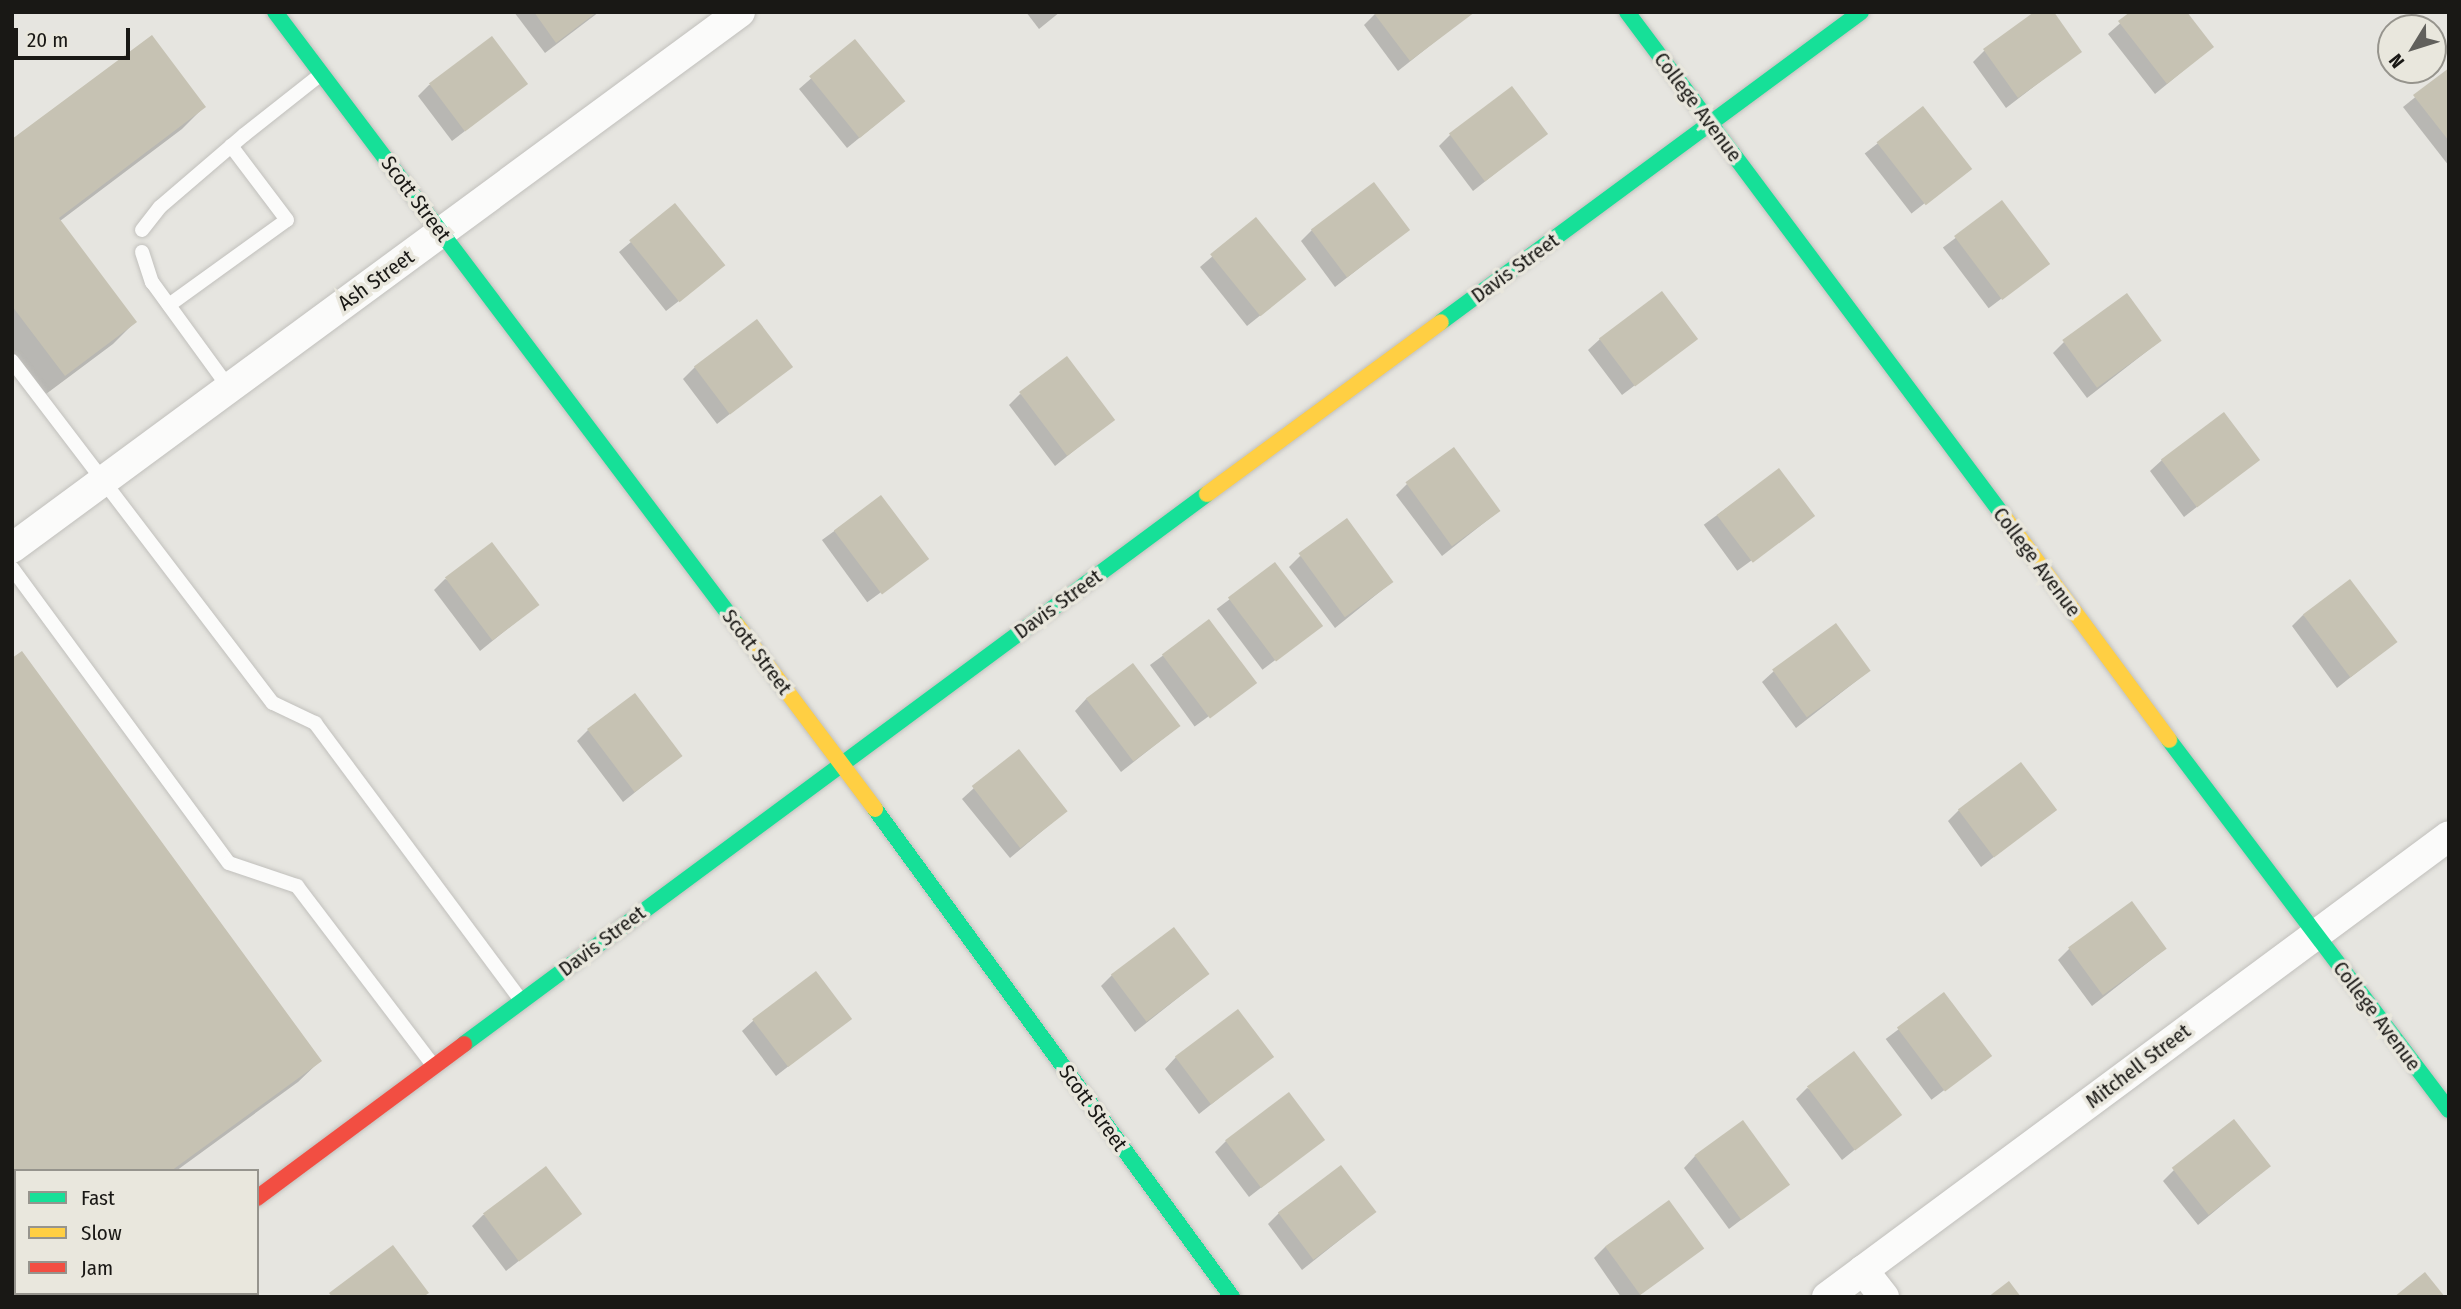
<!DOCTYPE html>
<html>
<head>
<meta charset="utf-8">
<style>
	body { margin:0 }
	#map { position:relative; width:2461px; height:1309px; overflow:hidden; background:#e6e5e0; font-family:"Fira Sans Condensed",sans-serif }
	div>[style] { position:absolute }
	.shadow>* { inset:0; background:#0003; transform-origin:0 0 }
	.building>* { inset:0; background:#c6c2b3; transform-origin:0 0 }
	.roads { filter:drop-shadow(0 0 2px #c1c0bc) drop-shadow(0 0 2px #c1c0bc) }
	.lane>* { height:14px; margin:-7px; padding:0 7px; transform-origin:7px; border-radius:7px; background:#fbfbfa }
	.street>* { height:30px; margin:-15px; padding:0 15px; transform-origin:15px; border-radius:15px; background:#fbfbfa }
	.fast>* { height:16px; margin:-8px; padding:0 8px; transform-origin:8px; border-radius:8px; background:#16e098 }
	.slow>* { height:16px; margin:-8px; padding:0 8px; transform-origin:8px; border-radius:8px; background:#ffcf43 }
	.jam>* { height:16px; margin:-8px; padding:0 8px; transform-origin:8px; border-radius:8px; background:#f24e42 }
	span { translate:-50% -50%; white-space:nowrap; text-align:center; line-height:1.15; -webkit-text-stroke:7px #e9e7dd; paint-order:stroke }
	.street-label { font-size:21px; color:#191815 }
	.frame { position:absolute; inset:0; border:14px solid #191815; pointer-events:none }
	.legend { position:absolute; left:14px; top:1169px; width:245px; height:126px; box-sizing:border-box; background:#e9e7dd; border:2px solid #96948d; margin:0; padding:9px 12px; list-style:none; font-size:21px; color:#191815 }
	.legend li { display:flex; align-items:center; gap:14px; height:35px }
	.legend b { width:35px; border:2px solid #96948d }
	.north { position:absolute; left:2377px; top:14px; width:70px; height:70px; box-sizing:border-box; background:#e9e7dd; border:2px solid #96948d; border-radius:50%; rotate:232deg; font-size:19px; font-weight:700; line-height:28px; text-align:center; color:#191815 }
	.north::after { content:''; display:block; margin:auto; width:24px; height:32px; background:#61605c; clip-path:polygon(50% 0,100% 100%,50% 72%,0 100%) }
	.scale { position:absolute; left:14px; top:28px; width:116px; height:32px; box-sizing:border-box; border:4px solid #191815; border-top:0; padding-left:9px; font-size:21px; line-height:24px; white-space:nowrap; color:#191815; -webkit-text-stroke:5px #e9e7dd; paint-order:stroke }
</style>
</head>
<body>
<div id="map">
	<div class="shadow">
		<div style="clip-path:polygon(514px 12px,599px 12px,545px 53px)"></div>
		<div style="clip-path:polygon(1026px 12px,1060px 12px,1039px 29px)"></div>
		<div style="clip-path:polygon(2133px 12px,2212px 47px,2155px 94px,2108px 34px)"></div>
		<div style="clip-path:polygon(1471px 13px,1398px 71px,1364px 25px,1375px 14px)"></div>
		<div style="clip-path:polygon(854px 41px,891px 112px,847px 148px,799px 89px)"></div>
		<div style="clip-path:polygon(1984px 51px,2080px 51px,2006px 108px,1973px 62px)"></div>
		<div style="clip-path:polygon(2449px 70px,2449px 166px,2403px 107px)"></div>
		<div style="clip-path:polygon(526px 84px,452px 141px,418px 96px,429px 85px)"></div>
		<div style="clip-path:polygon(204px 107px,182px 129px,60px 221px,135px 322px,113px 344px,42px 397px,12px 357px,12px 142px)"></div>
		<div style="left:1923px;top:108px;width:76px;height:74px;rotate:52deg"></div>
		<div style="clip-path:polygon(1545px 134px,1473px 191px,1439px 146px,1450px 135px)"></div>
		<div style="left:2002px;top:203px;width:76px;height:74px;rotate:53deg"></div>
		<div style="clip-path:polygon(675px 205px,711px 276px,666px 311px,619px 252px)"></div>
		<div style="clip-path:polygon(1256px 219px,1292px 290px,1247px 326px,1200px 267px)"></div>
		<div style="clip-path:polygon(1312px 230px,1408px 230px,1335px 287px,1301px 241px)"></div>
		<div style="clip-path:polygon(1600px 339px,1696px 339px,1622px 395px,1588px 350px)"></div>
		<div style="clip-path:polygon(2160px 341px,2087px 398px,2053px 353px,2064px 342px)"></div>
		<div style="clip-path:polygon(695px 367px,790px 367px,717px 424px,683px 379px)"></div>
		<div style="clip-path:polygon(1020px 394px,1112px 420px,1055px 466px,1009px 405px)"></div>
		<div style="clip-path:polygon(2258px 459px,2184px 517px,2150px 471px,2162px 460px)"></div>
		<div style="left:1779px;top:470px;width:57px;height:93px;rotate:54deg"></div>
		<div style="clip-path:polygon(1407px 484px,1499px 511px,1442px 556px,1396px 495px)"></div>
		<div style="left:881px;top:497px;width:77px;height:73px;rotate:54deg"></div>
		<div style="clip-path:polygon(1300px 556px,1392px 582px,1335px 628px,1289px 567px)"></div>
		<div style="left:1275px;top:565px;width:76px;height:73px;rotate:53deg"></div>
		<div style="clip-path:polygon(445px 579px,537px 605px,480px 651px,434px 590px)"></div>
		<div style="clip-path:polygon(2303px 615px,2395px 642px,2337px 688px,2292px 626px)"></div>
		<div style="left:1209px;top:622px;width:76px;height:73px;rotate:54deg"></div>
		<div style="clip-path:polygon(12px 660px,320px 1061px,298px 1082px,176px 1171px,16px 1171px,16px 1288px,12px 1290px)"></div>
		<div style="clip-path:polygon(1774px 671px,1869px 671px,1796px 728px,1762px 682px)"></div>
		<div style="clip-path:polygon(1086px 699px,1179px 726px,1121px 772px,1075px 711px)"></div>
		<div style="clip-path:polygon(588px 730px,680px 756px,623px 802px,577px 741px)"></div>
		<div style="clip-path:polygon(974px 788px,1066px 811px,1010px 858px,962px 799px)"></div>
		<div style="clip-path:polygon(1959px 810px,2054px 810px,1981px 867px,1948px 821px)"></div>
		<div style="clip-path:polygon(2069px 949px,2165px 949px,2092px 1006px,2058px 960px)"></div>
		<div style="clip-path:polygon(1208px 974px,1135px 1032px,1101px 986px,1112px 975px)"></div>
		<div style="left:1944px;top:995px;width:76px;height:73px;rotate:53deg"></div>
		<div style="clip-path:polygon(849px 1019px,776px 1076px,742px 1031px,754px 1020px)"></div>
		<div style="clip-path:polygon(1272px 1056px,1199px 1114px,1165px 1069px,1176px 1057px)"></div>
		<div style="clip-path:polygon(1807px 1088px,1899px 1114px,1842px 1160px,1796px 1099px)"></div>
		<div style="clip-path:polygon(1322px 1140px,1249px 1197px,1215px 1152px,1226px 1141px)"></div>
		<div style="clip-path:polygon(1695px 1156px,1787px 1185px,1729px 1229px,1684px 1168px)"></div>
		<div style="clip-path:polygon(2269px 1166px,2198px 1225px,2163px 1181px,2174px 1170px)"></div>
		<div style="clip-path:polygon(1375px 1212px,1302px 1270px,1268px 1224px,1279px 1213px)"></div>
		<div style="clip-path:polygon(579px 1213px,506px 1271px,472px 1226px,483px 1215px)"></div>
		<div style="clip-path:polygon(1605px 1247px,1701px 1249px,1637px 1297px,1621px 1297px,1594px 1258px)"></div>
	</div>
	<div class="building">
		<div style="clip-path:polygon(534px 12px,597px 12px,556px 43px)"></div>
		<div style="clip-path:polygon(1373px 12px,1475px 12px,1410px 61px)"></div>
		<div style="clip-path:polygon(2034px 12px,2054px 12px,2082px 52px,2018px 98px,1983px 49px)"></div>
		<div style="clip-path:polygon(2130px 12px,2187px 12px,2214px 47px,2167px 84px,2118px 21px)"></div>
		<div style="clip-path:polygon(152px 35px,206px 107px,59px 218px,137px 322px,65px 376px,12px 306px,12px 139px)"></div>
		<div style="left:492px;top:36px;width:60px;height:79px;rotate:53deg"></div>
		<div style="left:855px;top:39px;width:80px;height:59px;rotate:51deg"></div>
		<div style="clip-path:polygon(2449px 68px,2449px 141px,2413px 95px)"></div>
		<div style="left:1512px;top:86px;width:60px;height:79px;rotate:53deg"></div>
		<div style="left:1923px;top:106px;width:80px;height:59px;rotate:52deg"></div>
		<div style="left:1374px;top:182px;width:60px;height:79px;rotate:53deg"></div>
		<div style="left:2002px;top:200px;width:80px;height:60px;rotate:53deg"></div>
		<div style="left:675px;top:203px;width:80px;height:59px;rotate:51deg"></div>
		<div style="left:1256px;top:217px;width:80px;height:59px;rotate:51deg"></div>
		<div style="left:1662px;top:291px;width:60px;height:79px;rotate:53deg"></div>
		<div style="left:2127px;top:293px;width:59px;height:80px;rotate:54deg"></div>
		<div style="left:757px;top:319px;width:60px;height:79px;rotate:53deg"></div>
		<div style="left:1067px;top:356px;width:80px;height:60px;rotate:53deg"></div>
		<div style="left:2224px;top:412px;width:60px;height:79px;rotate:53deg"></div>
		<div style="left:1454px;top:447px;width:79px;height:60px;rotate:54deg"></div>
		<div style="left:1779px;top:468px;width:60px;height:78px;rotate:53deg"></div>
		<div style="left:881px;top:495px;width:80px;height:59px;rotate:53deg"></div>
		<div style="left:1347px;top:518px;width:79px;height:60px;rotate:54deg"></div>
		<div style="left:492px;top:542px;width:79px;height:59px;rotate:53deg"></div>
		<div style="left:1275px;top:562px;width:80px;height:59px;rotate:53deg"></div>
		<div style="left:2350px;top:579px;width:79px;height:59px;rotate:53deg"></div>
		<div style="left:1209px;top:619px;width:80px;height:59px;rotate:53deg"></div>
		<div style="left:1836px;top:623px;width:59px;height:79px;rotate:54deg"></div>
		<div style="clip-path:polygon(22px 651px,322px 1061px,171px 1171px,16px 1171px,16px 1284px,12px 1286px,12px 658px)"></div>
		<div style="left:1133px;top:663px;width:79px;height:59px;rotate:53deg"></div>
		<div style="left:635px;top:693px;width:79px;height:60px;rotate:53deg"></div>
		<div style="left:1019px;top:749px;width:79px;height:60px;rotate:52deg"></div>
		<div style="left:2021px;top:762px;width:60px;height:79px;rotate:53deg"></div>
		<div style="left:2132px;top:901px;width:59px;height:79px;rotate:54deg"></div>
		<div style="left:1174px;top:927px;width:59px;height:79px;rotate:53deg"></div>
		<div style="left:816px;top:971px;width:60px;height:80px;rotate:53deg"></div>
		<div style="left:1944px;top:992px;width:80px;height:59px;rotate:53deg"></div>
		<div style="left:1238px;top:1009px;width:60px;height:79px;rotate:53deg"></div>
		<div style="left:1854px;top:1051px;width:80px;height:59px;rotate:53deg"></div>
		<div style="left:1289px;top:1092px;width:60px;height:80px;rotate:53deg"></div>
		<div style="left:2234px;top:1119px;width:60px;height:79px;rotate:52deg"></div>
		<div style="left:1743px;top:1120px;width:80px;height:60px;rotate:54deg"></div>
		<div style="left:1341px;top:1165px;width:59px;height:79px;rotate:53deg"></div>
		<div style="left:546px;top:1166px;width:60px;height:79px;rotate:53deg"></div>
		<div style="left:1669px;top:1200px;width:60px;height:79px;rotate:54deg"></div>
		<div style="clip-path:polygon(393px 1245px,429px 1293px,423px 1297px,332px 1297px,329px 1293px)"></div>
		<div style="clip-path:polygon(2425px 1272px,2445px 1297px,2394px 1297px)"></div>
		<div style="clip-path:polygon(2009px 1281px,2021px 1297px,1988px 1297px)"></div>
	</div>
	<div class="roads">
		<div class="lane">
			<div style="left:142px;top:230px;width:29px;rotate:-52deg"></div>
			<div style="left:160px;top:207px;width:111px;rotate:-40.6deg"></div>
			<div style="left:244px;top:135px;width:97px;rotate:-38.3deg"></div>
			<div style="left:142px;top:252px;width:32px;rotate:72deg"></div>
			<div style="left:152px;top:282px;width:131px;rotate:54deg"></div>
			<div style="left:169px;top:305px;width:145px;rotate:-35.8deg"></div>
			<div style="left:287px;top:220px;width:93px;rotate:-127.1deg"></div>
			<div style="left:12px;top:361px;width:430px;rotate:52.7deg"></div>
			<div style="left:273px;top:703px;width:47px;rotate:25.5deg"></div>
			<div style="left:315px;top:723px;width:344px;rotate:53.4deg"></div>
			<div style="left:12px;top:568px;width:366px;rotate:53.7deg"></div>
			<div style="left:229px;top:863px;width:72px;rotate:18.7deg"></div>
			<div style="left:297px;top:886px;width:225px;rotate:52.8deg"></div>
		</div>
		<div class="street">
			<div style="left:12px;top:548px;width:904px;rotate:-36.36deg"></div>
			<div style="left:1863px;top:1270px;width:34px;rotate:52deg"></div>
			<div style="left:125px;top:1297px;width:6px;rotate:-39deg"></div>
			<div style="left:1827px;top:1297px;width:774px;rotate:-36.54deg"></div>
		</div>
		<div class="fast">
			<div style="left:275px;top:12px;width:768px;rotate:53deg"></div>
			<div style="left:1627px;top:12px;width:627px;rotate:53.24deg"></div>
			<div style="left:1441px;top:322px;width:522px;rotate:-36.43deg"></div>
			<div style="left:2169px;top:740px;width:464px;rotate:52.9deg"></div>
			<div style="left:875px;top:809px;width:605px;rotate:53.81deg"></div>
			<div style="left:464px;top:1044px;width:924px;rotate:-36.51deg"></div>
		</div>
		<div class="slow">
			<div style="left:1207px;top:494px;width:290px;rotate:-36.3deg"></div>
			<div style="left:2002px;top:514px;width:281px;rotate:53.5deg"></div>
			<div style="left:737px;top:625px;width:230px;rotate:53.1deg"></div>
		</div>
		<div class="jam">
			<div style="left:257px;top:1198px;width:258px;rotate:-36.6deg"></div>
		</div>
	</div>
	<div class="street-label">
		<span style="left:1698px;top:107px;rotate:53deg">College Avenue</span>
		<span style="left:416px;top:199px;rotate:53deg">Scott Street</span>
		<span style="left:1515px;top:268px;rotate:-36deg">Davis Street</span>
		<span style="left:376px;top:280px;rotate:-36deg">Ash Street</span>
		<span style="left:2037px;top:562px;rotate:53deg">College Avenue</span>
		<span style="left:1058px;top:604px;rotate:-36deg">Davis Street</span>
		<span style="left:757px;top:652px;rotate:53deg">Scott Street</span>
		<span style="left:602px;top:941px;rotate:-37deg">Davis Street</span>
		<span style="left:2377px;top:1016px;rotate:53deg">College Avenue</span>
		<span style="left:2138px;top:1066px;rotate:-37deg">Mitchell Street</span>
		<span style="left:1093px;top:1108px;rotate:54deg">Scott Street</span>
	</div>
	<div class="frame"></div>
	<ul class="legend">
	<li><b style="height:9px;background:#16e098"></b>Fast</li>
	<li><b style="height:9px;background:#ffcf43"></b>Slow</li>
	<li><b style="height:9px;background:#f24e42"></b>Jam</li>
	</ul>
	<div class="north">N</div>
	<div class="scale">20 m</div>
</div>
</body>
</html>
